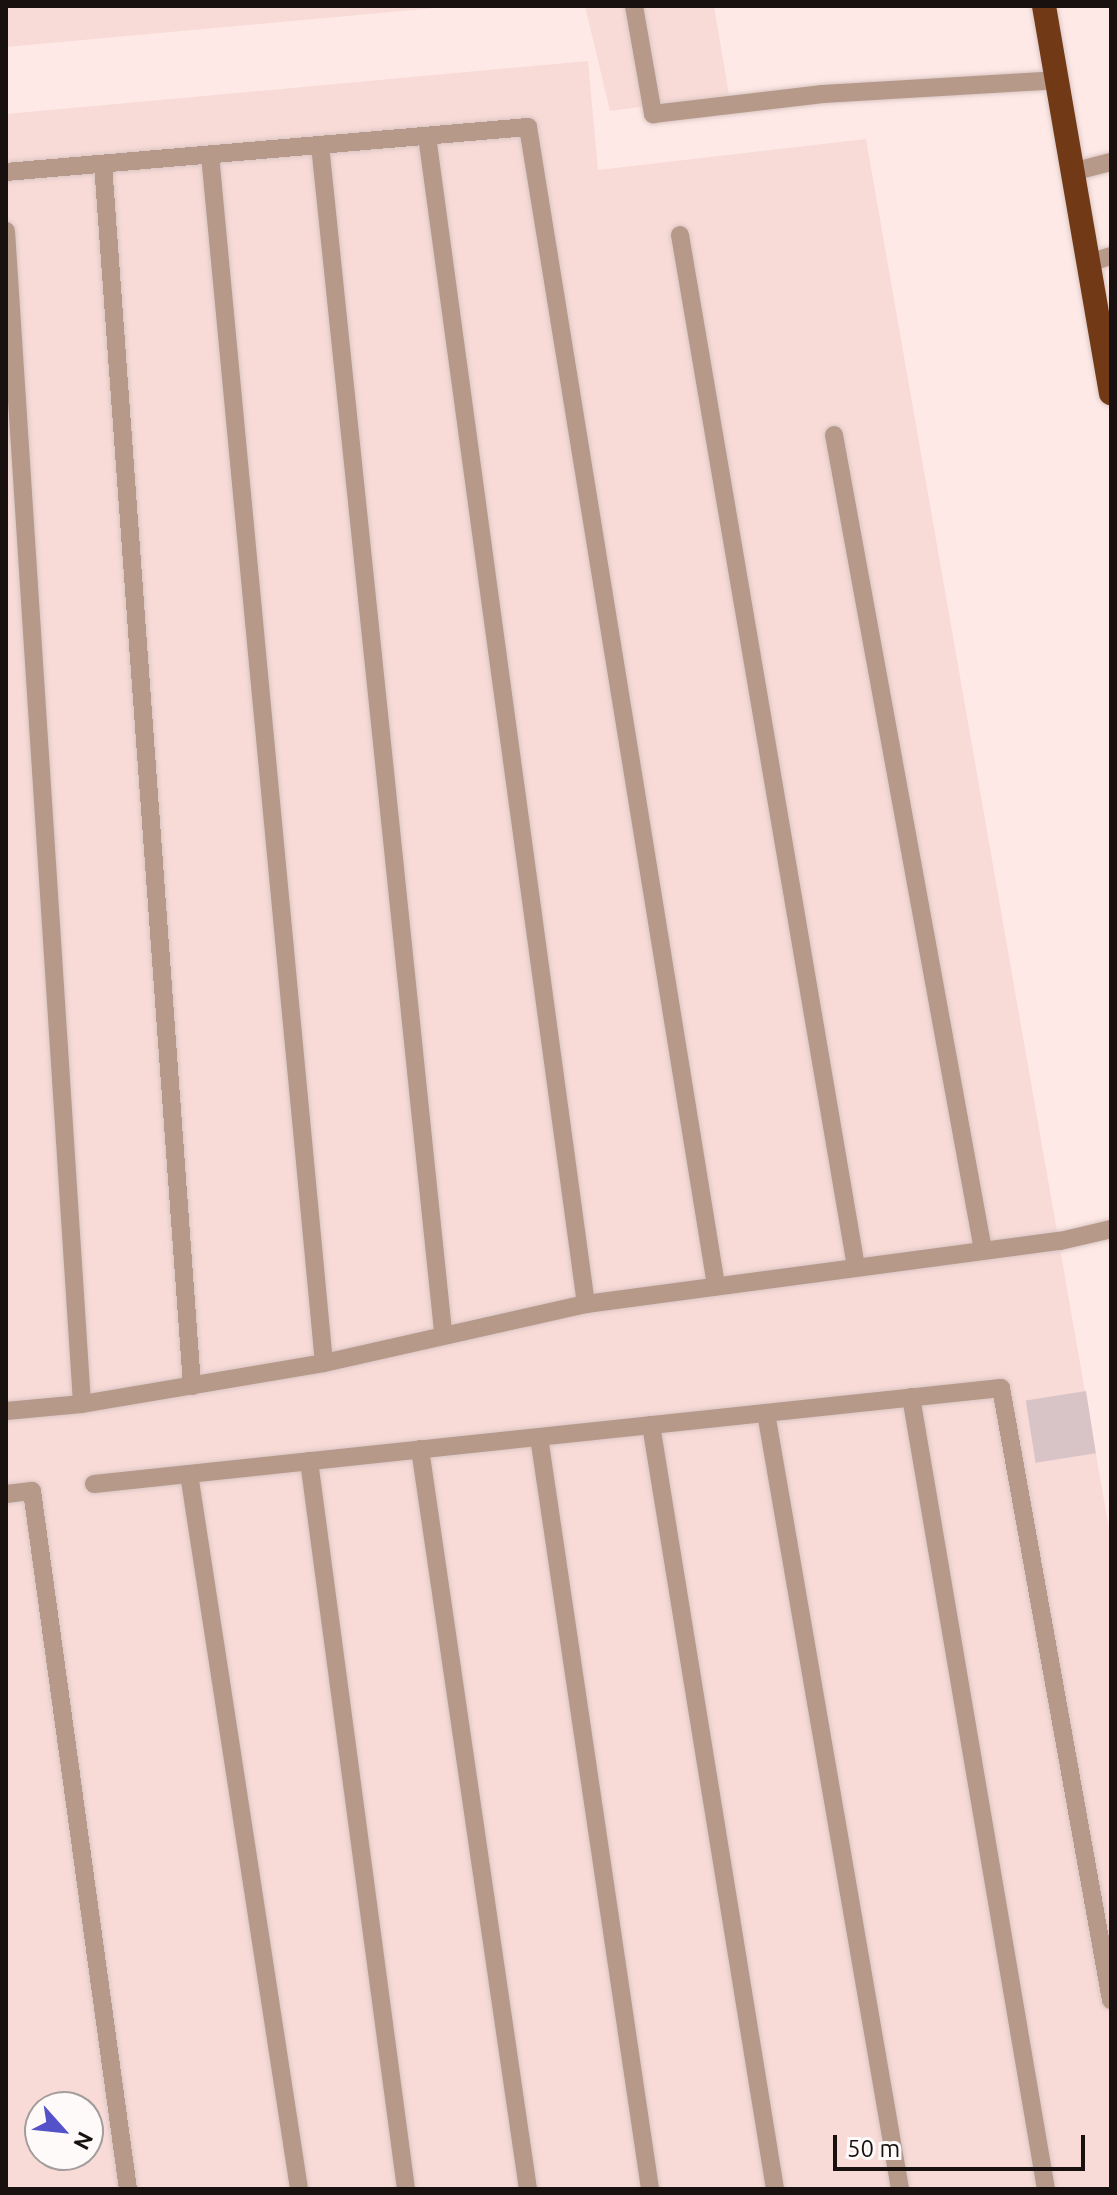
<!DOCTYPE html>
<html>
<head>
<meta charset="utf-8">
<style>
	body { margin:0 }
	#map { position:relative; width:1117px; height:2195px; overflow:hidden; background:#fee9e6; font-family:Ubuntu,sans-serif }
	div>[style] { position:absolute }
	.built>* { inset:0; background:#f8dbd7 }
	.building>* { inset:0; background:#d8c3c7; transform-origin:0 0 }
	.roads { filter:drop-shadow(0 0 2px #d9c6c4) drop-shadow(0 0 2px #d9c6c4) }
	.lane>* { height:18px; margin:-9px; padding:0 9px; transform-origin:9px; border-radius:9px; background:#b7998a }
	.highway>* { height:24px; margin:-12px; padding:0 12px; transform-origin:12px; border-radius:12px; background:#723917 }
	span { translate:-50% -50%; white-space:nowrap; text-align:center; line-height:1.15; -webkit-text-stroke:6px #fffafa; paint-order:stroke }
	.frame { position:absolute; inset:0; border:8px solid #181110; pointer-events:none }
	.north { position:absolute; left:24px; top:2091px; width:80px; height:80px; box-sizing:border-box; background:#fffafa; border:2px solid #a39d9c; border-radius:50%; rotate:117deg; font-size:22px; font-weight:700; line-height:32px; text-align:center; color:#181110 }
	.north::after { content:''; display:block; margin:auto; width:28px; height:36px; background:#5352c9; clip-path:polygon(50% 0,100% 100%,50% 72%,0 100%) }
	.scale { position:absolute; left:833px; top:2135px; width:252px; height:36px; box-sizing:border-box; border:4px solid #181110; border-top:0; padding-left:10px; font-size:24px; line-height:28px; white-space:nowrap; color:#181110; -webkit-text-stroke:6px #fffafa; paint-order:stroke }
</style>
</head>
<body>
<div id="map">
	<div class="built">
		<div style="clip-path:polygon(6px 6px,457px 6px,6px 47px)"></div>
		<div style="clip-path:polygon(585px 6px,714px 6px,729px 95px,610px 111px)"></div>
		<div style="clip-path:polygon(evenodd,588px 61px,598px 170px,866px 139px,1111px 1540px,1111px 2189px,6px 2189px,6px 114px,588px 61px,40px 2107px,88px 2107px,88px 2155px,40px 2155px,40px 2107px)"></div>
	</div>
	<div class="building">
		<div style="left:1086px;top:1391px;width:63px;height:61px;rotate:81deg"></div>
	</div>
	<div class="roads">
		<div class="lane">
			<div style="left:634px;top:6px;width:110px;rotate:80deg"></div>
			<div style="left:653px;top:114px;width:171px;rotate:-6.7deg"></div>
			<div style="left:823px;top:94px;width:233px;rotate:-3.4deg"></div>
			<div style="left:427px;top:136px;width:1179px;rotate:82.25deg"></div>
			<div style="left:320px;top:145px;width:1193px;rotate:84.08deg"></div>
			<div style="left:210px;top:155px;width:1213px;rotate:84.61deg"></div>
			<div style="left:103px;top:164px;width:1225px;rotate:85.83deg"></div>
			<div style="left:6px;top:172px;width:524px;rotate:-4.93deg"></div>
			<div style="left:528px;top:127px;width:1173px;rotate:80.78deg"></div>
			<div style="left:1072px;top:172px;width:40px;rotate:-14.4deg"></div>
			<div style="left:6px;top:231px;width:1175px;rotate:86.29deg"></div>
			<div style="left:680px;top:235px;width:1047px;rotate:80.32deg"></div>
			<div style="left:1088px;top:263px;width:24px;rotate:-17deg"></div>
			<div style="left:834px;top:435px;width:829px;rotate:79.64deg"></div>
			<div style="left:911px;top:1397px;width:803px;rotate:80.33deg"></div>
			<div style="left:6px;top:1411px;width:76px;rotate:-5.3deg"></div>
			<div style="left:82px;top:1404px;width:245px;rotate:-9.6deg"></div>
			<div style="left:324px;top:1363px;width:269px;rotate:-12.7deg"></div>
			<div style="left:586px;top:1304px;width:478px;rotate:-7.6deg"></div>
			<div style="left:1060px;top:1241px;width:52px;rotate:-13.2deg"></div>
			<div style="left:766px;top:1413px;width:787px;rotate:80.2deg"></div>
			<div style="left:651px;top:1425px;width:774px;rotate:80.78deg"></div>
			<div style="left:539px;top:1437px;width:760px;rotate:81.6deg"></div>
			<div style="left:420px;top:1449px;width:748px;rotate:81.7deg"></div>
			<div style="left:309px;top:1461px;width:734px;rotate:82.41deg"></div>
			<div style="left:189px;top:1474px;width:723px;rotate:81.25deg"></div>
			<div style="left:94px;top:1484px;width:912px;rotate:-6.04deg"></div>
			<div style="left:1001px;top:1388px;width:622px;rotate:79.81deg"></div>
			<div style="left:6px;top:1494px;width:26px;rotate:-7deg"></div>
			<div style="left:32px;top:1491px;width:705px;rotate:82.17deg"></div>
		</div>
		<div class="highway">
			<div style="left:1044px;top:6px;width:393px;rotate:80.2deg"></div>
		</div>
	</div>
	<div class="frame"></div>
	<div class="north">N</div>
	<div class="scale">50 m</div>
</div>
</body>
</html>
